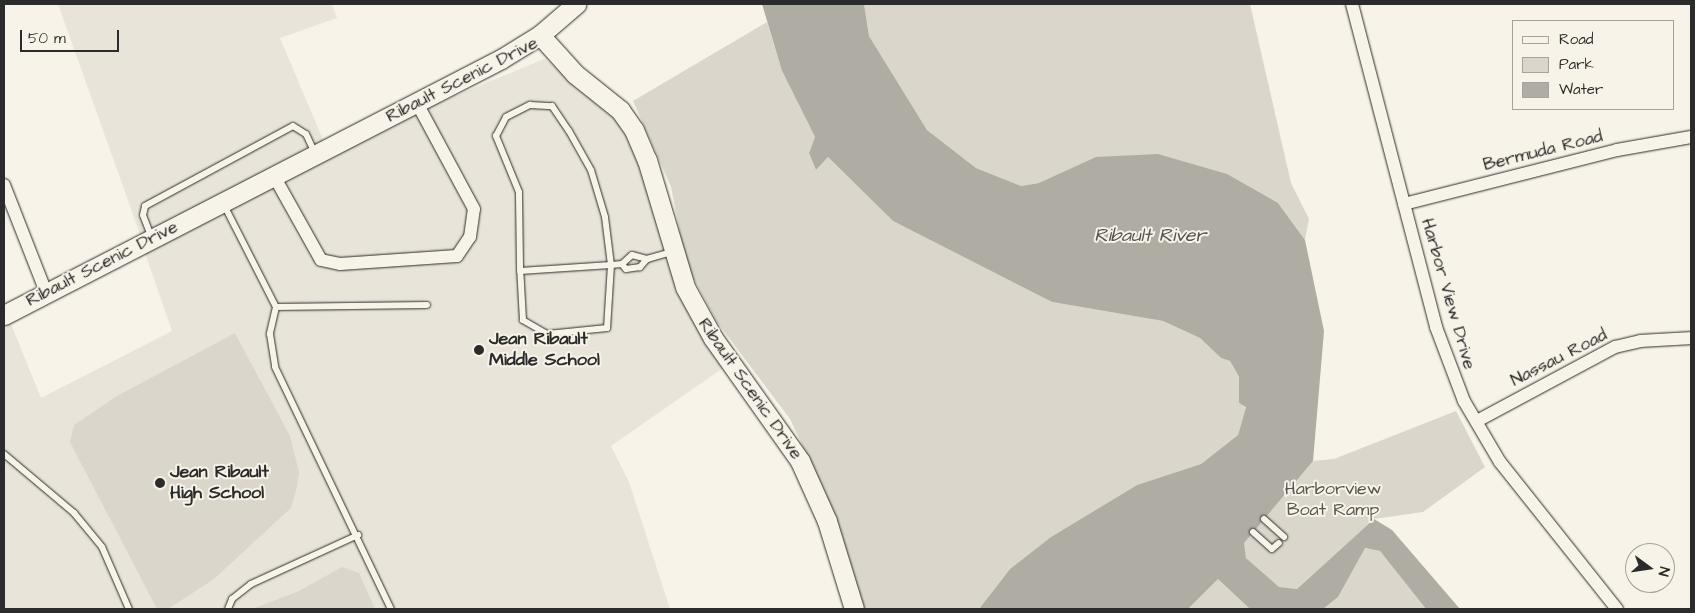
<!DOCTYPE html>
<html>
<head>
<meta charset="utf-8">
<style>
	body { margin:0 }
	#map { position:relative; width:1695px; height:613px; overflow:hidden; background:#f7f3e8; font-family:"Architects Daughter",sans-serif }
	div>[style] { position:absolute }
	.built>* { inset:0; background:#e8e4da }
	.green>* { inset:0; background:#dad6cc }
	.water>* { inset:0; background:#afaca4 }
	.roads { filter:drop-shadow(0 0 1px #2b2b2b) drop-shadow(0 0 1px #2b2b2b) }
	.lane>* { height:6px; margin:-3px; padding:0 3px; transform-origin:3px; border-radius:3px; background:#f7f3e8 }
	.street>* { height:12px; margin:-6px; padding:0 6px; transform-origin:6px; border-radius:6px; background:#f7f3e8 }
	.secondary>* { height:19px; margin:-9.5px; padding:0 9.5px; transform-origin:9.5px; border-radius:9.5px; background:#f7f3e8 }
	.dots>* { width:14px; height:14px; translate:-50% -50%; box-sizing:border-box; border:2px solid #f7f3e8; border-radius:50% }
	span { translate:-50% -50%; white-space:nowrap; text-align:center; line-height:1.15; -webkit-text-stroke:4px #f7f3e8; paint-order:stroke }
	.street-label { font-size:18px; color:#2b2b2b }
	.poi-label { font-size:18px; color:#2b2b2b; font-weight:700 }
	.left { translate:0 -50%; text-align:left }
	.park-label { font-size:18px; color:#575653 }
	.water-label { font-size:19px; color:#53524f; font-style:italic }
	.frame { position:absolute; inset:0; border:5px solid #2b2b2b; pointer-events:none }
	.legend { position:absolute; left:1512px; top:20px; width:162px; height:90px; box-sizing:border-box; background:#f7f3e8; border:1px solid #a5a39c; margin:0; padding:6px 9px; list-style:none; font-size:15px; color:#2b2b2b }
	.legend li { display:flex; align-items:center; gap:10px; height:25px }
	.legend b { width:25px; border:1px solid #a5a39c }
	.north { position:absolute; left:1625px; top:543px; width:50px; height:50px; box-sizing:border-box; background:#f7f3e8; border:1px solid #a5a39c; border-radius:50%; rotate:104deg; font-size:14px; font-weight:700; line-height:20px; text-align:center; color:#2b2b2b }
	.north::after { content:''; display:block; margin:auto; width:18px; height:22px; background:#2b2b2b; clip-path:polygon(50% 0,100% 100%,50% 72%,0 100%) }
	.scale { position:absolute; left:20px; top:30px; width:99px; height:22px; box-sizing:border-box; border:2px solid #2b2b2b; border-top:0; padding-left:6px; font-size:15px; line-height:18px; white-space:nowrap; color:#2b2b2b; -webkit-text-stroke:4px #f7f3e8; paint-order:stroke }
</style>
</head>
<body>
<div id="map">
	<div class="built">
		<div style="clip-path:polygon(58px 4px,332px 4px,337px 18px,280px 38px,324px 142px,141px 237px)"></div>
		<div style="clip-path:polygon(544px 59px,598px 97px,625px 129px,643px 169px,669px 267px,689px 310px,723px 368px,611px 446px,629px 482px,670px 609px,4px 609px,4px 321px,9px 319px,41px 398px,172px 331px,144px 250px,426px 108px)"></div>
	</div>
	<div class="green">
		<div style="clip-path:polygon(864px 4px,1250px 4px,1291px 183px,1309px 219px,1305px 240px,1278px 203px,1039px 183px,1021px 186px,976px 168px,927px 130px,869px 36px)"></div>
		<div style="clip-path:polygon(767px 22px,782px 71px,815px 137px,809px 153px,816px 170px,828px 157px,893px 221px,1052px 302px,1163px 321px,1200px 338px,1221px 358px,1230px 361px,1239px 378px,1239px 403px,1246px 407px,1238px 435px,1201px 464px,1137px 485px,1051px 537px,1010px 569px,979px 609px,863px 609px,834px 512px,790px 419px,717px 322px,686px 264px,671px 187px,633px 101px)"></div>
		<div style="clip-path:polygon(235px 333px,290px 436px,299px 472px,297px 487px,291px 508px,214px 579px,168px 609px,157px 609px,70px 442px,74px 425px,117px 396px)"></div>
		<div style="clip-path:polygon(1456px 411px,1485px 467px,1423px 512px,1374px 519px,1297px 589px,1279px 587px,1246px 558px,1243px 543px,1313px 461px,1334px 459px)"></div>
		<div style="clip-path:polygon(1364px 548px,1380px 551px,1426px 609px,1323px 609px,1338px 597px)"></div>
		<div style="clip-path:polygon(342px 567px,359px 573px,375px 609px,252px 609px,299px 591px)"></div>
		<div style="clip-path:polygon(1218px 579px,1250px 609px,1188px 609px)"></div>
	</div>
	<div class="water">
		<div style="clip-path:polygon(762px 4px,864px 4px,869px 36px,927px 130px,976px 168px,1021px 186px,1039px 183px,1096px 157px,1158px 154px,1227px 174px,1278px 203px,1305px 240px,1324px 331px,1313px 461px,1244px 543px,1246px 558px,1279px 587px,1297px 589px,1374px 519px,1392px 530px,1460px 609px,1426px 609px,1380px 551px,1365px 548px,1338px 597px,1323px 609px,1250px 609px,1218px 579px,1188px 609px,979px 609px,1010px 569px,1051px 537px,1137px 485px,1201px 464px,1238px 435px,1246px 407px,1239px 403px,1239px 377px,1230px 361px,1221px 358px,1200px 338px,1163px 321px,1052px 302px,893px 221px,828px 157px,816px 170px,809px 153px,815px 137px,782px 71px)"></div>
	</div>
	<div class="roads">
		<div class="lane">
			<div style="left:223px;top:203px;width:117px;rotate:63deg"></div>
			<div style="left:276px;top:307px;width:151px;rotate:-0.8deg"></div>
			<div style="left:151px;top:236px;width:22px;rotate:-111deg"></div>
			<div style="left:143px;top:215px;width:9px;rotate:-77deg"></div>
			<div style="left:145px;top:206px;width:168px;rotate:-28.4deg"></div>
			<div style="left:293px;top:126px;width:15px;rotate:32deg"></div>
			<div style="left:306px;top:134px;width:21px;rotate:65deg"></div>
			<div style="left:647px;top:259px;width:11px;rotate:131deg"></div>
			<div style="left:640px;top:267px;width:14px;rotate:172deg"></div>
			<div style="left:626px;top:269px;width:6px;rotate:-129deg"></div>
			<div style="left:622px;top:264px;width:13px;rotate:-42deg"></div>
			<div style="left:632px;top:255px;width:16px;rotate:15deg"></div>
			<div style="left:647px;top:259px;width:26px;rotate:-16deg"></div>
			<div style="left:520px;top:271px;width:91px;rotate:-3.8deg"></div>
			<div style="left:611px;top:265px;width:63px;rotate:93.6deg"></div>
			<div style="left:607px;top:328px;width:60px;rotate:174.3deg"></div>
			<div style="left:547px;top:334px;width:28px;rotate:-150deg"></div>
			<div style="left:523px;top:320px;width:53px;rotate:-93.2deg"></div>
			<div style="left:520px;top:267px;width:75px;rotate:-90.8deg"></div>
			<div style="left:519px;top:192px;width:61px;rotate:-112.3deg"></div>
			<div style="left:496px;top:136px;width:21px;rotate:-62deg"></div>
			<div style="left:506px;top:117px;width:27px;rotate:-27deg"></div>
			<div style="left:530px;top:105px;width:22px;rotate:3deg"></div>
			<div style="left:552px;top:106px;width:30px;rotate:56deg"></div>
			<div style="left:569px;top:131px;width:45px;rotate:60.6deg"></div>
			<div style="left:591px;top:170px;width:49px;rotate:73.4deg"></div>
			<div style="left:605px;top:217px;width:48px;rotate:82.9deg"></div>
			<div style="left:611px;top:265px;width:11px;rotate:-5deg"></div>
			<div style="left:276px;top:307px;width:28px;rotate:103deg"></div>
			<div style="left:270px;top:334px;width:33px;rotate:81deg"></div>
			<div style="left:275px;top:367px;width:268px;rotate:64.4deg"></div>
			<div style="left:4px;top:454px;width:92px;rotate:40.1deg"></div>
			<div style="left:74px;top:513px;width:44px;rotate:50.5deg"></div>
			<div style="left:102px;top:547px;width:68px;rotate:66.5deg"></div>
			<div style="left:1264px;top:519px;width:27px;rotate:42deg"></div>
			<div style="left:1253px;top:532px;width:25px;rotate:42deg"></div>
			<div style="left:1272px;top:549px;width:9px;rotate:-41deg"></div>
			<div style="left:228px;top:609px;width:11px;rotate:-68deg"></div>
			<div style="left:232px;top:599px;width:24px;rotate:-38deg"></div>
			<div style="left:251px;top:584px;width:118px;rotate:-24.6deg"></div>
		</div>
		<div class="street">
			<div style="left:1352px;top:4px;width:334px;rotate:75.4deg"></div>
			<div style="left:1436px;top:327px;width:79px;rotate:69.3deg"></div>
			<div style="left:1464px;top:401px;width:71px;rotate:59.5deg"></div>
			<div style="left:1500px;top:462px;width:188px;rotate:51.5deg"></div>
			<div style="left:274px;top:176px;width:96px;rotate:60.8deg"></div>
			<div style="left:321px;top:260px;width:19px;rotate:12deg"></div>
			<div style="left:340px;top:264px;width:117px;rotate:-3.9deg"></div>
			<div style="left:457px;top:256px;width:23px;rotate:-56deg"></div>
			<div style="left:470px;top:237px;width:28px;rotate:-82deg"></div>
			<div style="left:474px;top:209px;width:120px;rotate:-118.3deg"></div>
			<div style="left:4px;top:185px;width:115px;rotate:68.6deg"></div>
			<div style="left:1404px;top:204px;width:220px;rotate:-14.2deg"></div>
			<div style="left:1617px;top:150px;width:75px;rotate:-10deg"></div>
			<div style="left:1477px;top:421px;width:157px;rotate:-28.2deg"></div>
			<div style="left:1615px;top:347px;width:27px;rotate:-13deg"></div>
			<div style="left:1641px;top:341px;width:50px;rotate:-3.4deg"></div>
		</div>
		<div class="secondary">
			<div style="left:540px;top:35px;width:52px;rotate:48.1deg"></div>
			<div style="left:575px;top:74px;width:58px;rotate:38.7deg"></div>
			<div style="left:620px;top:110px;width:24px;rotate:55deg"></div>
			<div style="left:634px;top:130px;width:33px;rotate:67deg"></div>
			<div style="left:647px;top:160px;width:133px;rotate:73.3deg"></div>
			<div style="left:685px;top:287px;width:58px;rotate:61.2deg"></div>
			<div style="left:713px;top:338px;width:151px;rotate:54.7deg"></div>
			<div style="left:800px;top:461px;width:66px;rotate:65.8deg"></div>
			<div style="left:827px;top:521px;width:92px;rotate:72.9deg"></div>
			<div style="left:4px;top:315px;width:559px;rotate:-27.25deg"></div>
			<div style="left:501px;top:59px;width:46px;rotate:-31.6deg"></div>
			<div style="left:540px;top:35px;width:48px;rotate:-40.7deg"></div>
		</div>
	</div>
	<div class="dots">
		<div style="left:479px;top:350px;background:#2b2b2b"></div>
		<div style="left:160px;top:483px;background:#2b2b2b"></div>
	</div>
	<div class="street-label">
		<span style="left:462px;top:80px;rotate:-27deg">Ribault Scenic Drive</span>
		<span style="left:1543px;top:151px;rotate:-14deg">Bermuda Road</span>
		<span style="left:102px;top:264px;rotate:-27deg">Ribault Scenic Drive</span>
		<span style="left:1448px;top:294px;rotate:74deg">Harbor View Drive</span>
		<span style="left:1559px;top:358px;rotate:-27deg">Nassau Road</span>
		<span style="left:750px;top:389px;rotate:55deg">Ribault Scenic Drive</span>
	</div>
	<div class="poi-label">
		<span class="left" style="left:489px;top:350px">Jean Ribault<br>Middle School</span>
		<span class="left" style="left:170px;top:483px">Jean Ribault<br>High School</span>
	</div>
	<div class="park-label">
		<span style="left:1333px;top:500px">Harborview<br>Boat Ramp</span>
	</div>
	<div class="water-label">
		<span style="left:1150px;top:236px">Ribault River</span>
	</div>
	<div class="frame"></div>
	<ul class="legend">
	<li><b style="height:6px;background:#f7f3e8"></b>Road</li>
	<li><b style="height:14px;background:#dad6cc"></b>Park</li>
	<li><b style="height:14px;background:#afaca4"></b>Water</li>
	</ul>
	<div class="north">N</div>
	<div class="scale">50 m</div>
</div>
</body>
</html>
